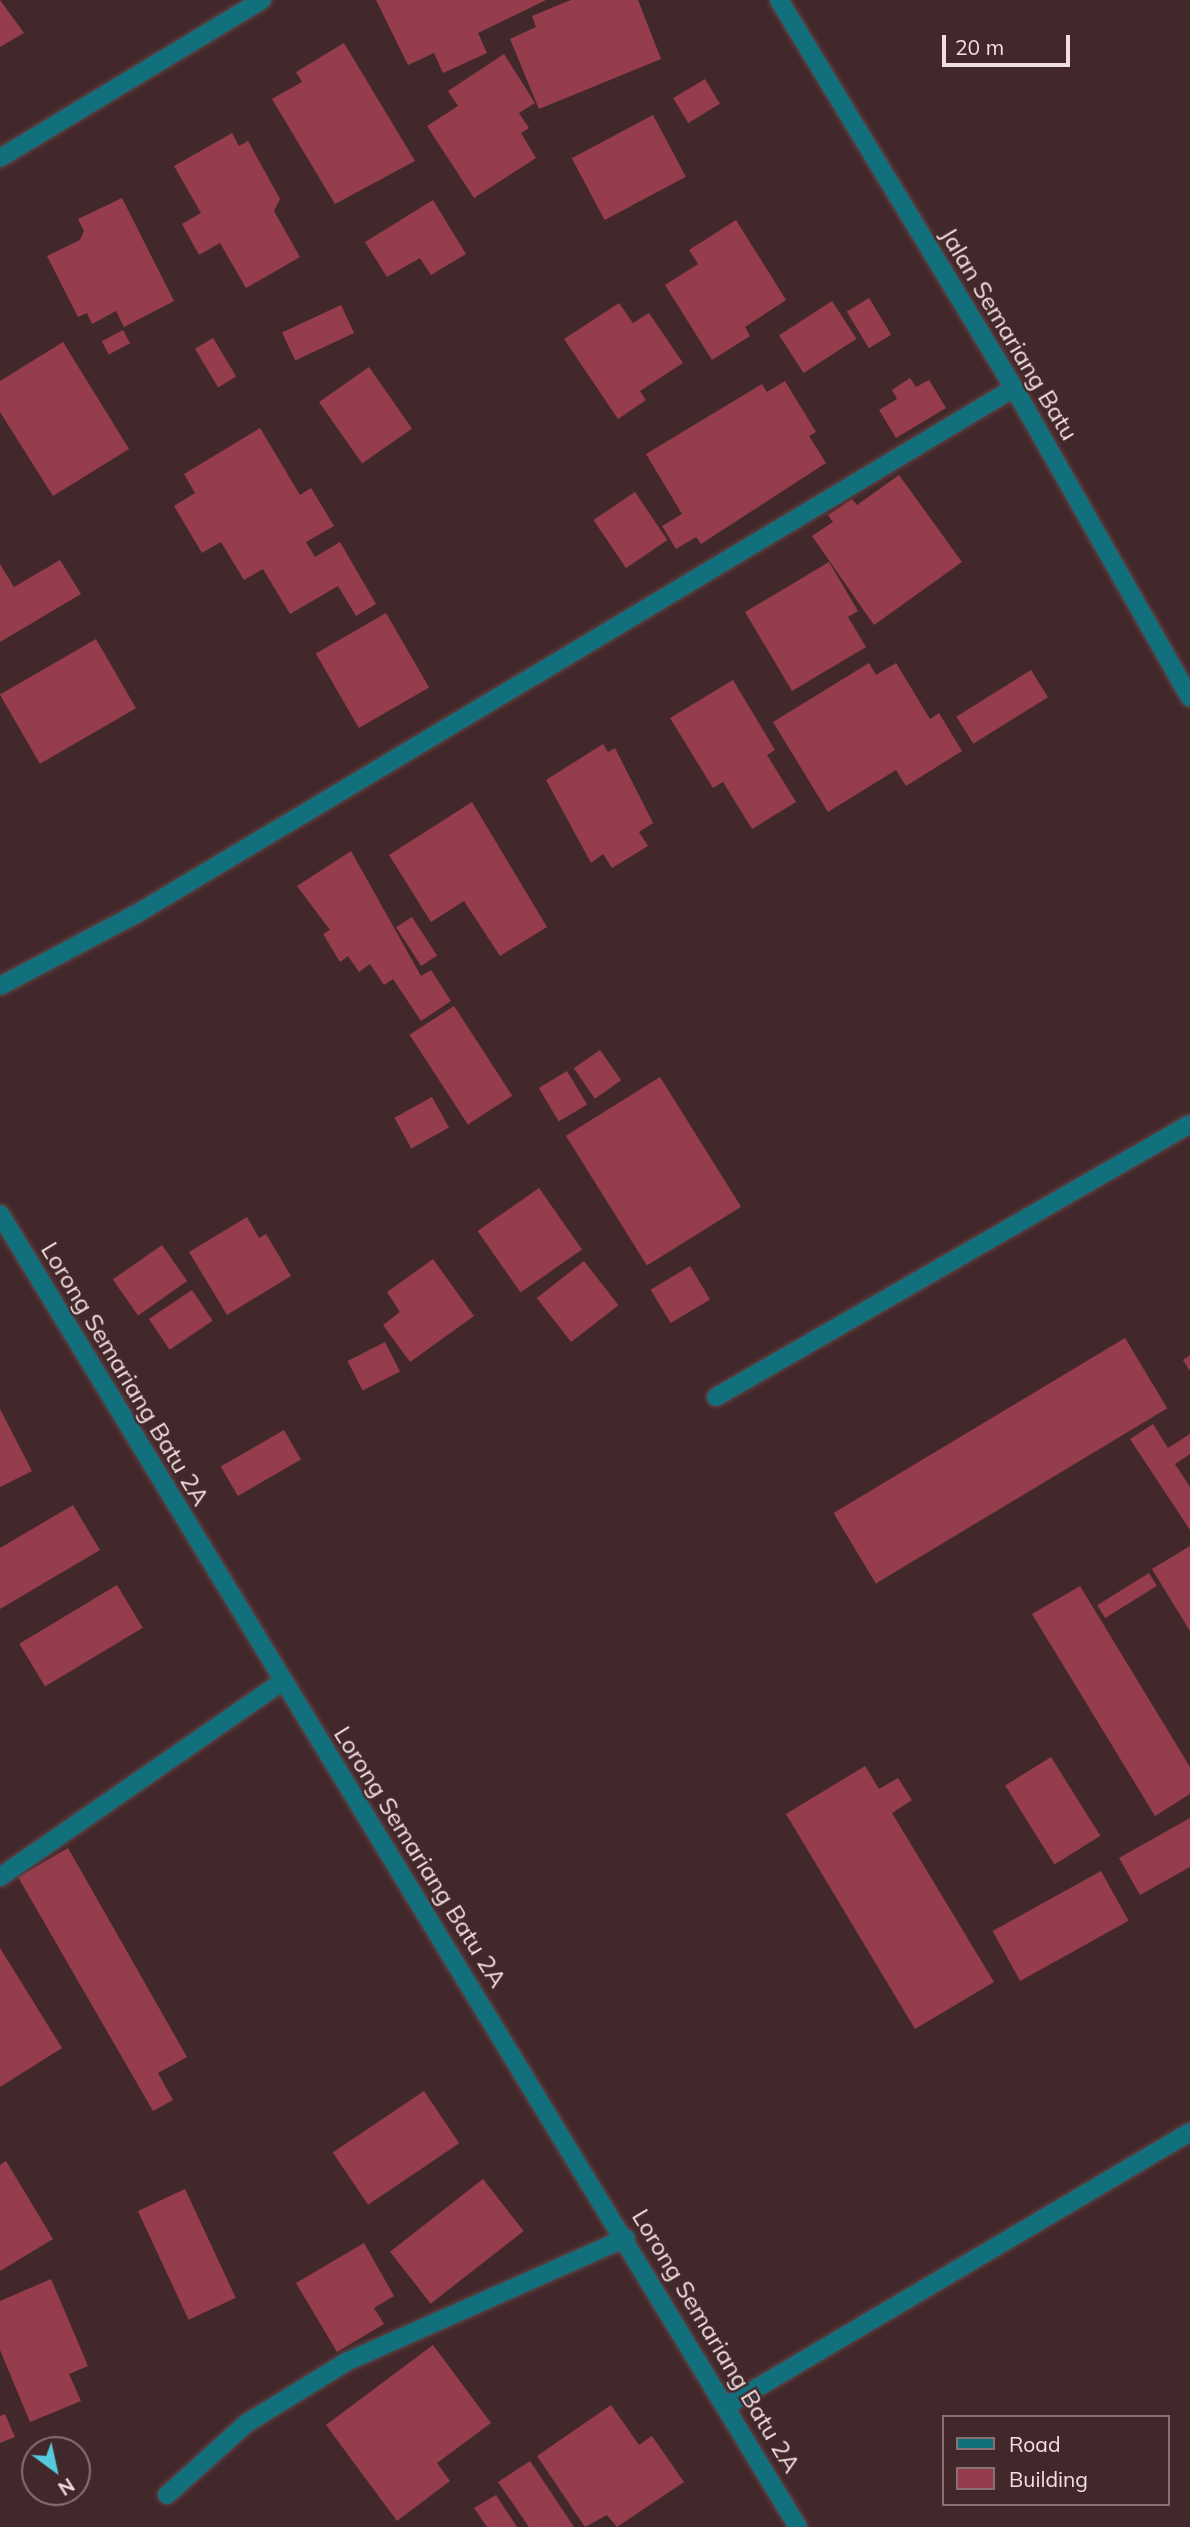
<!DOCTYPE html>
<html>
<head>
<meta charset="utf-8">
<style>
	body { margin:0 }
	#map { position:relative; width:1190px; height:2527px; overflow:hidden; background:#43282b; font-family:Mulish,sans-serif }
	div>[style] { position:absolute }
	.building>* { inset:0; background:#963d4d; transform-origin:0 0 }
	.roads { filter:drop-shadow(0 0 2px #5f4548) drop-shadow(0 0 2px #5f4548) }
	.minor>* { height:18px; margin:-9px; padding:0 9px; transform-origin:9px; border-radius:9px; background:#126f7c }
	span { translate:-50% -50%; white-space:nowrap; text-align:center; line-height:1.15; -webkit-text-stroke:5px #43282b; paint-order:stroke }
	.street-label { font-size:24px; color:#f2dfe0 }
	.legend { position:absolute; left:942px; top:2415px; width:228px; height:91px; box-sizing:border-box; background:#43282b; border:2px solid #897173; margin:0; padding:9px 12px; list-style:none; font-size:21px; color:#f2dfe0 }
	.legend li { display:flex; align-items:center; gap:14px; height:35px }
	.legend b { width:35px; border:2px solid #897173 }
	.north { position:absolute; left:21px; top:2436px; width:70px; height:70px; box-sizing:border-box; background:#43282b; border:2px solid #897173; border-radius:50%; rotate:147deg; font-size:19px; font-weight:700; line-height:28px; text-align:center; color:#f2dfe0 }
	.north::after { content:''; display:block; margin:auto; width:24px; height:32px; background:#54cadd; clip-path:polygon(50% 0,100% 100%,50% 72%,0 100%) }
	.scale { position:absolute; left:942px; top:35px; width:128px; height:32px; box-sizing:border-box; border:4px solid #f2dfe0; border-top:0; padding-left:9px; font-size:21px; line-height:24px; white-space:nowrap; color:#f2dfe0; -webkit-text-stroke:5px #43282b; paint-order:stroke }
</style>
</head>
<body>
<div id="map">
	<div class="building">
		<div style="clip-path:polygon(0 0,24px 33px,0 47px)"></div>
		<div style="clip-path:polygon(376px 0,546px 0,478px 33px,487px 53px,443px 73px,434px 53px,408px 65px)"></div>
		<div style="clip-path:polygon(571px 0,638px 0,661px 59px,539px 109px,510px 39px,536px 27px,532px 16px)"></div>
		<div style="clip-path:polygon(344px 43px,415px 161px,335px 204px,272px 99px,302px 82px,296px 72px)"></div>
		<div style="clip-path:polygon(504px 54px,535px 103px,519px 113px,529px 128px,521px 133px,536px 158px,474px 198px,427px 126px,458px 106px,448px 91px)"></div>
		<div style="left:705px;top:79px;width:29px;height:37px;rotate:59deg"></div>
		<div style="left:653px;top:115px;width:70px;height:92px;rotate:62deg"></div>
		<div style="clip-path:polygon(232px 133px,239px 146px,248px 141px,280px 199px,274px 211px,300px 257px,246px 288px,220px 243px,199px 255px,182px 224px,201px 213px,174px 166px)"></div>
		<div style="clip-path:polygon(122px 198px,174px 301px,124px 327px,116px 311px,92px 324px,87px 313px,78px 317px,47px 256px,80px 240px,84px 231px,78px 219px)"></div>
		<div style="clip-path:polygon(433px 200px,466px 254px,431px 275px,420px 258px,387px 277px,365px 242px)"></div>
		<div style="clip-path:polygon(736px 220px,786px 300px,745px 327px,750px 336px,712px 360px,665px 285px,698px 264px,689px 250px)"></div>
		<div style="left:869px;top:298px;width:43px;height:26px;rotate:59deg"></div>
		<div style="left:832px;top:301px;width:45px;height:63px;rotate:57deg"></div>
		<div style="clip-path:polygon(619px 303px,633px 323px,649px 313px,683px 363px,640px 391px,646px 400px,618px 419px,564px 339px)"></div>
		<div style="left:341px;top:305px;width:31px;height:65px;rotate:65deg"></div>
		<div style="left:123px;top:330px;width:15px;height:24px;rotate:62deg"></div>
		<div style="left:213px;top:338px;width:45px;height:21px;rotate:59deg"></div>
		<div style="clip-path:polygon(63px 342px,129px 449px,53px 496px,0 412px,0 381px)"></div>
		<div style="left:369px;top:367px;width:75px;height:61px;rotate:55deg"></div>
		<div style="clip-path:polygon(910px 378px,916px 387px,929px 380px,946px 408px,896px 438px,879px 410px,897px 399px,892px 390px)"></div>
		<div style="clip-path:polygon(785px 381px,816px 432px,809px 436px,826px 463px,701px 544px,696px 537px,676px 549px,662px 526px,682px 514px,646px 454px,762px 384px,767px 392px)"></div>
		<div style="clip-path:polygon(260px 428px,300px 495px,311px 488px,334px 526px,306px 542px,315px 557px,340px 542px,376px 604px,356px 616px,338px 586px,290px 614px,263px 569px,244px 580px,221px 542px,202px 553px,174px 506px,195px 493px,184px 474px)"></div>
		<div style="clip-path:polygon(899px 475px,962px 562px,874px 625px,812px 536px,833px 522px,828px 515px,852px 499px,857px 505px)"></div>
		<div style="left:635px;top:492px;width:58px;height:50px;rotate:56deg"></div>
		<div style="clip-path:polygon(60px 560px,81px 594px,0 642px,0 564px,14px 587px)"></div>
		<div style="clip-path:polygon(829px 562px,858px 611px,848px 617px,866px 647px,792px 691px,745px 612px)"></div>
		<div style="left:386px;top:613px;width:86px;height:81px;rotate:60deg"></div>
		<div style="left:96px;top:639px;width:80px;height:111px;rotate:60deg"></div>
		<div style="clip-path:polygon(869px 663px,876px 675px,896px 663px,930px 719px,939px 713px,962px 751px,906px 786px,896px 770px,828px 812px,773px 722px)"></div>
		<div style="left:1031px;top:670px;width:32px;height:88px;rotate:58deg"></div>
		<div style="clip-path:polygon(733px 680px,775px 750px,767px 755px,796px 802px,752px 829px,723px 782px,713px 788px,670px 718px)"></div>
		<div style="clip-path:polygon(603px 744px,608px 752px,615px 748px,653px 823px,639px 832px,648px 846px,612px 868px,603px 854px,591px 863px,546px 780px)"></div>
		<div style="clip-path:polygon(472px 802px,547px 927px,500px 956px,464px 901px,431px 922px,389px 855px)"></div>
		<div style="clip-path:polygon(351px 851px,421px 976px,431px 970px,451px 1001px,421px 1021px,393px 979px,384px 985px,370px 964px,359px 972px,348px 956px,340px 962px,323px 934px,330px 930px,297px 886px)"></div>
		<div style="left:412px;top:917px;width:46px;height:19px;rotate:57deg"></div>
		<div style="left:454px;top:1006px;width:107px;height:53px;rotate:57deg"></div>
		<div style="left:600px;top:1050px;width:37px;height:32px;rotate:55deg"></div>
		<div style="left:567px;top:1071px;width:39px;height:33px;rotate:59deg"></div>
		<div style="left:660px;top:1077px;width:153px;height:111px;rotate:58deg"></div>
		<div style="left:432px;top:1097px;width:35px;height:43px;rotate:61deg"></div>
		<div style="left:539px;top:1188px;width:75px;height:75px;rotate:55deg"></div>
		<div style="clip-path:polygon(247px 1217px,259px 1238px,266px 1234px,291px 1276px,227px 1315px,189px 1252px)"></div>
		<div style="left:162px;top:1245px;width:44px;height:60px;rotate:55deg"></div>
		<div style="clip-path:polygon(433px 1259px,474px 1316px,410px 1362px,383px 1325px,400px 1312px,387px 1292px)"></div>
		<div style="left:584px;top:1261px;width:56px;height:60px;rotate:52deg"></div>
		<div style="left:690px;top:1266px;width:39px;height:46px;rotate:59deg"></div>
		<div style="left:192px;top:1290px;width:37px;height:52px;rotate:56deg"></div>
		<div style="left:1125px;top:1338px;width:82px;height:340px;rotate:59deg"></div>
		<div style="left:385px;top:1342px;width:33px;height:42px;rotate:63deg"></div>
		<div style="clip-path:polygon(1190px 1355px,1190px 1371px,1183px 1360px)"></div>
		<div style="clip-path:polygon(0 1409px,32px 1471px,0 1487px)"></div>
		<div style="clip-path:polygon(1153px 1424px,1168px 1448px,1190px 1434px,1190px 1454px,1175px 1464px,1190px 1487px,1190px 1530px,1130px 1439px)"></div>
		<div style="left:284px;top:1430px;width:34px;height:73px;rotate:60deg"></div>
		<div style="clip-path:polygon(73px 1505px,100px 1550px,0 1609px,0 1548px)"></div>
		<div style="clip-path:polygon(1190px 1546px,1190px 1631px,1152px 1569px)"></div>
		<div style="left:1149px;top:1573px;width:15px;height:61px;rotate:58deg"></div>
		<div style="left:117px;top:1585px;width:50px;height:114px;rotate:59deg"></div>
		<div style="clip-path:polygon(1080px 1586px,1190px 1767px,1190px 1794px,1155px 1816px,1032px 1614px)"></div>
		<div style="left:1051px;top:1757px;width:93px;height:54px;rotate:58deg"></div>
		<div style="clip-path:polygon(865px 1766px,879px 1789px,898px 1778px,912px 1800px,892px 1813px,994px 1982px,915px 2029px,786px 1814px)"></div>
		<div style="clip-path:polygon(1190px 1818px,1190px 1867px,1140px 1895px,1119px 1858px)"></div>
		<div style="clip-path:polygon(68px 1848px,187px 2057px,158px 2073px,173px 2100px,153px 2111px,18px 1877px)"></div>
		<div style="left:1101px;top:1871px;width:57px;height:124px;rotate:61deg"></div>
		<div style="clip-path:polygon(0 1948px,62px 2048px,0 2087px)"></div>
		<div style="left:424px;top:2091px;width:63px;height:110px;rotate:56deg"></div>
		<div style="clip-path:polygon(6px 2161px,53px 2239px,0 2271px,0 2165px)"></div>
		<div style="left:483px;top:2179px;width:66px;height:118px;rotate:52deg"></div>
		<div style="left:185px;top:2189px;width:120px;height:52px;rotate:65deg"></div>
		<div style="clip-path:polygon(364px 2243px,394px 2296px,374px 2308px,384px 2324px,337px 2352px,296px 2283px)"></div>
		<div style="clip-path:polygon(51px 2279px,88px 2366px,69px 2374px,81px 2401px,30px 2422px,0 2350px,0 2301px)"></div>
		<div style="clip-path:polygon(433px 2345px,491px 2423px,437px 2463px,450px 2481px,397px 2521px,326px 2425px)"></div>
		<div style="clip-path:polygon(611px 2405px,639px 2445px,652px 2436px,684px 2482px,617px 2527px,607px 2515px,585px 2527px,537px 2456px)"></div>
		<div style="clip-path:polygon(5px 2414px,15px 2437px,0 2443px,0 2416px)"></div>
		<div style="clip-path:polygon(530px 2461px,574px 2527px,529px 2527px,498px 2482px)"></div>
		<div style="clip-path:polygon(496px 2495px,517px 2527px,487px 2527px,474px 2508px)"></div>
	</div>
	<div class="roads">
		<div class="minor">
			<div style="left:779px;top:0;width:454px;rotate:58.8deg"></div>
			<div style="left:1014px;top:388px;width:356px;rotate:60.4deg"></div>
			<div style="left:0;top:158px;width:306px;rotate:-31.1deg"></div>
			<div style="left:0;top:986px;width:156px;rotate:-27.9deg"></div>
			<div style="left:138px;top:913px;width:1021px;rotate:-30.93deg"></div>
			<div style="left:0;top:1214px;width:1536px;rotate:58.71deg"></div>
			<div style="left:716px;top:1397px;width:547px;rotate:-29.94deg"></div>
			<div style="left:0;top:1877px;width:343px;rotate:-34.7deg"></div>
			<div style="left:728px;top:2405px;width:537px;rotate:-30.58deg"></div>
			<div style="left:167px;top:2495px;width:108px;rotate:-42deg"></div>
			<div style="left:247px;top:2423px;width:116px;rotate:-31.6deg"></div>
			<div style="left:346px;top:2362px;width:306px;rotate:-23.9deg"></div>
		</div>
	</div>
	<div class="street-label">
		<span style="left:1009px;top:334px;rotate:59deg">Jalan Semariang Batu</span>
		<span style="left:125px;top:1374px;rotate:59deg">Lorong Semariang Batu 2A</span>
		<span style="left:420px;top:1857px;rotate:58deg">Lorong Semariang Batu 2A</span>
		<span style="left:716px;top:2341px;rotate:59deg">Lorong Semariang Batu 2A</span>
	</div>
	<ul class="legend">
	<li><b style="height:9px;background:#126f7c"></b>Road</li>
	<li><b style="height:19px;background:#963d4d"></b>Building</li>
	</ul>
	<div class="north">N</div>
	<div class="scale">20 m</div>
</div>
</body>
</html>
